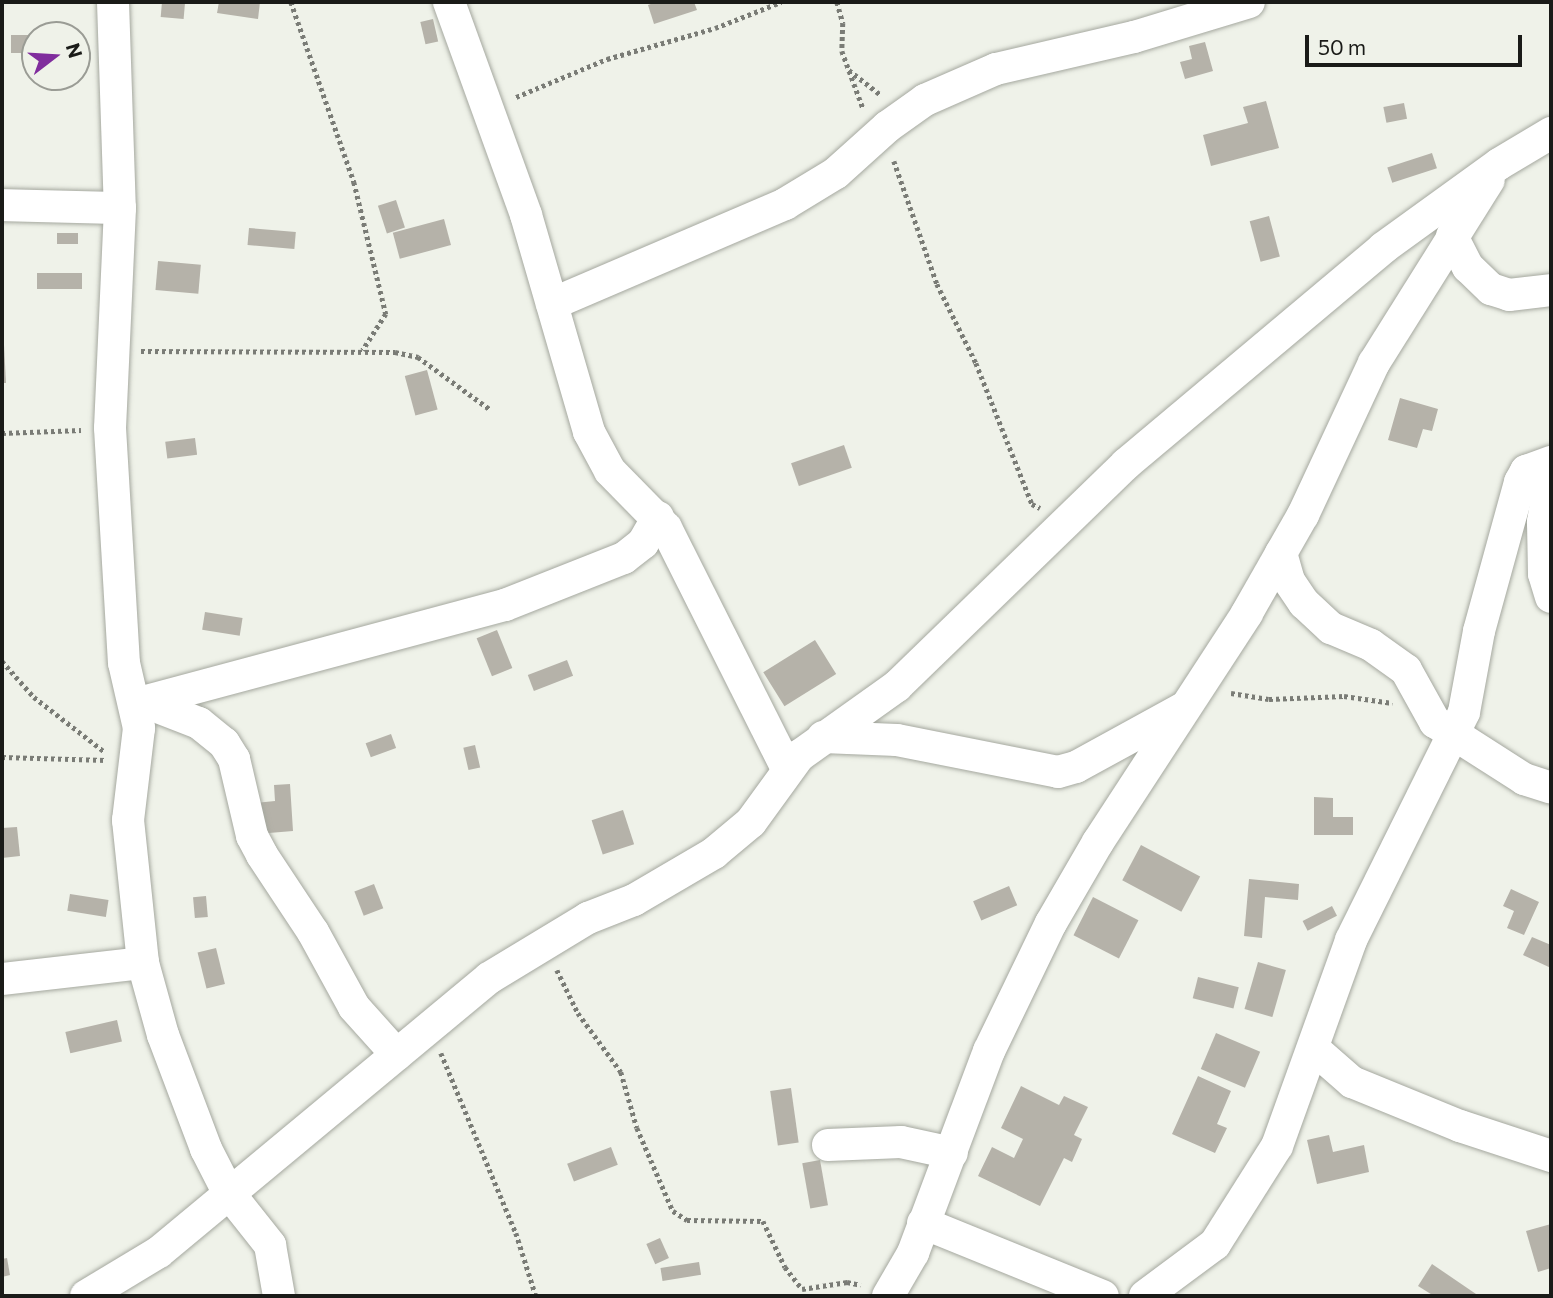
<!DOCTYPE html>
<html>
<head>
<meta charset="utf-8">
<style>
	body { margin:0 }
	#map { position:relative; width:1553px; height:1298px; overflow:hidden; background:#eff2e9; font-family:Commissioner,sans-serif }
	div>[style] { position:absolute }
	.building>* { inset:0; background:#b5b2a9; transform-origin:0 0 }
	.path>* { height:4.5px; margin-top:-2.25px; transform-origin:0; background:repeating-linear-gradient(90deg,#7a7c76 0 3.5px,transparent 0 7px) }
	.roads { filter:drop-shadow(0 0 2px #a5a89f) drop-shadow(0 0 2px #a5a89f) }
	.minor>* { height:32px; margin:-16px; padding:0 16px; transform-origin:16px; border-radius:16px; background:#fff }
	span { translate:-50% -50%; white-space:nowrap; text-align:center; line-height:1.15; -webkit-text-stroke:5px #eff2e9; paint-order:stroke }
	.frame { position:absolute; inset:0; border:4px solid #1a1b18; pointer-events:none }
	.north { position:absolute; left:21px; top:21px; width:70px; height:70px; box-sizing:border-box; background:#eff2e9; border:2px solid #9a9c95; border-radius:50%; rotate:73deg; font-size:19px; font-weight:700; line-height:28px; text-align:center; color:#1a1b18 }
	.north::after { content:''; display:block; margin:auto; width:24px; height:32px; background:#802d9d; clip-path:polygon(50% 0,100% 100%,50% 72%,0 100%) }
	.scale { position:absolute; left:1305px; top:35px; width:217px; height:32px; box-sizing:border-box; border:4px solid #1a1b18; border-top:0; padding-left:9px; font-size:21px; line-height:24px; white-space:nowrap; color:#1a1b18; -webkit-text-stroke:5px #eff2e9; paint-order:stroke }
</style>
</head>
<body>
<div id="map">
	<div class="building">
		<div style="left:162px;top:2px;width:23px;height:15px;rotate:5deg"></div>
		<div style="clip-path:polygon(219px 2px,260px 2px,258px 19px,217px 13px)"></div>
		<div style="clip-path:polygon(656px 2px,694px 2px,697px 10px,654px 24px,648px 5px)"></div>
		<div style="left:433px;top:19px;width:23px;height:13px;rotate:77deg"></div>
		<div style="left:35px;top:35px;width:18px;height:24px;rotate:90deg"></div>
		<div style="clip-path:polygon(1205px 42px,1213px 71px,1185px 79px,1180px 62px,1192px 59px,1189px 46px)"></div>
		<div style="clip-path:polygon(1266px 101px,1279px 148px,1211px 166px,1203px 135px,1248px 123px,1243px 107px)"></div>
		<div style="left:1404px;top:103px;width:16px;height:21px;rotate:79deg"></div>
		<div style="left:1432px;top:153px;width:16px;height:47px;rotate:72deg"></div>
		<div style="left:396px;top:200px;width:29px;height:19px;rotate:72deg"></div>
		<div style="left:1269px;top:216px;width:42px;height:20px;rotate:75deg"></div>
		<div style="left:444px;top:219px;width:27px;height:53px;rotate:75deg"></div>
		<div style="left:249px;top:228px;width:47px;height:17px;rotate:5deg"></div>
		<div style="left:57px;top:233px;width:21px;height:11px"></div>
		<div style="left:158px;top:261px;width:43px;height:29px;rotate:5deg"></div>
		<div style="left:37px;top:273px;width:45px;height:16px"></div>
		<div style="clip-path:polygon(2px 345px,4px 345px,6px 383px,2px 383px)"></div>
		<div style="left:427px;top:370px;width:41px;height:23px;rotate:75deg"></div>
		<div style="clip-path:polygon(1400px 398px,1438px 409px,1432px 431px,1423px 429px,1417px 448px,1388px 440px)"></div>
		<div style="left:195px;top:438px;width:17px;height:30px;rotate:83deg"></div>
		<div style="left:844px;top:445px;width:24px;height:56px;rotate:71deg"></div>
		<div style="left:205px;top:612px;width:38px;height:18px;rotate:9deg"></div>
		<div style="left:497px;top:630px;width:41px;height:22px;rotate:68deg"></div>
		<div style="left:815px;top:640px;width:40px;height:61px;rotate:58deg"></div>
		<div style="left:567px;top:660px;width:17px;height:42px;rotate:69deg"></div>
		<div style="left:391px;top:734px;width:15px;height:27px;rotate:70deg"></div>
		<div style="left:475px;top:745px;width:23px;height:12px;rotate:77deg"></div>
		<div style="clip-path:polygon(290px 784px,293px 831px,257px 834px,255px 803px,275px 801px,274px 785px)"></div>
		<div style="clip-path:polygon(1314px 797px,1333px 798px,1333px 817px,1353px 817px,1353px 835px,1314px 835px)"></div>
		<div style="left:623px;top:810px;width:36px;height:33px;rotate:72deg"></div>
		<div style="clip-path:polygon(17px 827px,20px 856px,2px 858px,2px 828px)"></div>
		<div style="left:1141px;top:845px;width:67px;height:40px;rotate:28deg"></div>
		<div style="clip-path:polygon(1249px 879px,1299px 884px,1298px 900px,1265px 897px,1262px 938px,1244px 936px)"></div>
		<div style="left:374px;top:884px;width:26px;height:21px;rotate:69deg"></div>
		<div style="left:1009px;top:886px;width:21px;height:39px;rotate:67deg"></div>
		<div style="clip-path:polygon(1511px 889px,1539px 902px,1524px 935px,1507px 928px,1514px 911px,1503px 906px)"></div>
		<div style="left:70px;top:894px;width:39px;height:17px;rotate:9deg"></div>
		<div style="left:206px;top:896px;width:21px;height:13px;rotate:85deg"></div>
		<div style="left:1093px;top:897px;width:51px;height:43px;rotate:27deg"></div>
		<div style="left:1332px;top:906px;width:11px;height:33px;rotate:63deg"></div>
		<div style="clip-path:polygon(1532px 937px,1551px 945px,1551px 968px,1523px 955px)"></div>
		<div style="left:216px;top:948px;width:37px;height:19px;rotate:76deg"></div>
		<div style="left:1258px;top:962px;width:29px;height:49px;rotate:16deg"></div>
		<div style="left:1198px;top:977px;width:42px;height:22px;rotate:14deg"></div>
		<div style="left:117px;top:1020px;width:22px;height:53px;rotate:77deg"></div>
		<div style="left:1216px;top:1033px;width:48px;height:39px;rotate:23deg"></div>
		<div style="clip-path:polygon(1198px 1076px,1231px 1091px,1217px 1124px,1227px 1128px,1215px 1153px,1172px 1134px)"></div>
		<div style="clip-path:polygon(1021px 1086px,1059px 1105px,1064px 1096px,1088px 1107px,1074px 1135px,1082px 1139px,1072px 1162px,1064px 1158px,1040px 1206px,978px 1176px,992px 1147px,1014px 1158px,1023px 1139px,1001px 1128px)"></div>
		<div style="left:791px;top:1088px;width:55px;height:21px;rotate:82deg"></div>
		<div style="clip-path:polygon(1329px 1135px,1333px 1152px,1364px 1145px,1369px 1172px,1317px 1184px,1307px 1140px)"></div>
		<div style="left:611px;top:1147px;width:19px;height:47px;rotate:69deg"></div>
		<div style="left:820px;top:1160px;width:46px;height:18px;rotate:80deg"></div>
		<div style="clip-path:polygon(1551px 1224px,1551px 1268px,1538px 1272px,1526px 1231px)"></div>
		<div style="left:660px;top:1238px;width:22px;height:15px;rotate:66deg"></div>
		<div style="clip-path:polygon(7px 1258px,10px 1275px,2px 1277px,2px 1259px)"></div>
		<div style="left:699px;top:1262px;width:13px;height:39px;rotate:81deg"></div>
		<div style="clip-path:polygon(1432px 1264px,1476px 1294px,1475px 1296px,1434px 1296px,1418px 1286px)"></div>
	</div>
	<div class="path">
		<div style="left:291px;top:2px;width:191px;rotate:70.7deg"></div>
		<div style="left:354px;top:182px;width:136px;rotate:76.4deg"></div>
		<div style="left:386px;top:314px;width:43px;rotate:122.6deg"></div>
		<div style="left:837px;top:2px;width:22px;rotate:74deg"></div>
		<div style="left:843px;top:23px;width:28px;rotate:92deg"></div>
		<div style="left:842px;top:51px;width:61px;rotate:69.8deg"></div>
		<div style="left:849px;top:70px;width:41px;rotate:38deg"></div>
		<div style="left:516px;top:97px;width:99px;rotate:-22.7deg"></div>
		<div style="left:607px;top:59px;width:112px;rotate:-16deg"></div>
		<div style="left:715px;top:28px;width:71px;rotate:-21.5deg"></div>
		<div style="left:894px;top:161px;width:130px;rotate:70.7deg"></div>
		<div style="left:937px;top:284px;width:88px;rotate:63.7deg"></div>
		<div style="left:976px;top:363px;width:152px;rotate:68.3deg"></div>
		<div style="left:1032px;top:504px;width:9px;rotate:27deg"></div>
		<div style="left:141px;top:351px;width:254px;rotate:0.2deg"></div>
		<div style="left:395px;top:352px;width:24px;rotate:12deg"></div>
		<div style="left:418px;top:357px;width:90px;rotate:36deg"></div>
		<div style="left:2px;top:433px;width:79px;rotate:-2.2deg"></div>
		<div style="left:2px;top:661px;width:48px;rotate:48.4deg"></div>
		<div style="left:34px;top:697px;width:90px;rotate:37.8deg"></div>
		<div style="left:1231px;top:693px;width:38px;rotate:9deg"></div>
		<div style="left:1269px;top:699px;width:75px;rotate:-2.3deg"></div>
		<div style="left:1344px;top:696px;width:49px;rotate:8.3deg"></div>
		<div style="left:2px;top:757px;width:104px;rotate:1.7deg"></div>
		<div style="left:557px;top:970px;width:48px;rotate:64deg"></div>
		<div style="left:578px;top:1013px;width:73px;rotate:53.9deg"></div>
		<div style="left:621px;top:1072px;width:58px;rotate:74.1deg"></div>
		<div style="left:637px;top:1128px;width:90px;rotate:66.6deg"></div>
		<div style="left:673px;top:1211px;width:17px;rotate:33deg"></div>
		<div style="left:687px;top:1220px;width:76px;rotate:0.8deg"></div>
		<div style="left:763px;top:1221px;width:51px;rotate:64.4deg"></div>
		<div style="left:785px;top:1267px;width:28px;rotate:52deg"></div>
		<div style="left:802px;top:1289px;width:46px;rotate:-8.8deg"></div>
		<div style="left:847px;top:1282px;width:14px;rotate:12deg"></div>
		<div style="left:441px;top:1053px;width:195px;rotate:67.4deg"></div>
		<div style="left:516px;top:1233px;width:66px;rotate:72.4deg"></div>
	</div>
	<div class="roads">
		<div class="minor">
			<div style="left:113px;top:2px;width:206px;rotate:88.1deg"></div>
			<div style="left:120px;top:208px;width:220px;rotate:92.6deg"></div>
			<div style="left:110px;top:428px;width:235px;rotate:86.6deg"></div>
			<div style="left:124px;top:663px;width:67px;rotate:77deg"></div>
			<div style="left:139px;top:728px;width:93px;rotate:96.8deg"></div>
			<div style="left:128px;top:820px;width:144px;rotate:84deg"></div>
			<div style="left:143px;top:963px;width:75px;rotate:74.5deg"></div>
			<div style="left:163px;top:1035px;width:122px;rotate:69.3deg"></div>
			<div style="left:206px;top:1149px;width:48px;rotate:62.9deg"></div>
			<div style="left:228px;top:1192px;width:68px;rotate:51.6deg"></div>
			<div style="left:270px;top:1245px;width:52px;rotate:80deg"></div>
			<div style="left:449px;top:2px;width:226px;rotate:70.1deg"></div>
			<div style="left:526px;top:215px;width:226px;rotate:73.8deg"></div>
			<div style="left:589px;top:432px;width:44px;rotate:61.7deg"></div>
			<div style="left:610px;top:471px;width:80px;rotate:45.5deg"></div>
			<div style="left:666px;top:528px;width:270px;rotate:63.3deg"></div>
			<div style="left:2px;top:205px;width:118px;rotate:1.5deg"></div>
			<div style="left:1452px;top:236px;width:35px;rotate:63deg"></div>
			<div style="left:1468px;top:267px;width:32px;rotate:44deg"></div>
			<div style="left:1491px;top:289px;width:19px;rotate:18deg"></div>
			<div style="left:1509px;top:295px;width:42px;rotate:-6.8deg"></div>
			<div style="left:552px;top:304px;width:254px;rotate:-23.2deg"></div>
			<div style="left:785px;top:204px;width:60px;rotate:-31.3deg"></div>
			<div style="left:836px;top:173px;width:69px;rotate:-42deg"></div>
			<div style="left:887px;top:127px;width:47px;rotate:-35.4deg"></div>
			<div style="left:925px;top:100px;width:77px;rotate:-23.6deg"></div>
			<div style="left:996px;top:69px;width:142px;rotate:-13.1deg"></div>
			<div style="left:1134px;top:37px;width:120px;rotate:-16.9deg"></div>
			<div style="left:1551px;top:473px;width:50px;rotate:99.3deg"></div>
			<div style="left:1543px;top:522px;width:52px;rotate:88.9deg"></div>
			<div style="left:1544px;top:574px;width:24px;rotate:73deg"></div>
			<div style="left:1281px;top:553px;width:29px;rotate:74deg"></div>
			<div style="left:1289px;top:581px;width:27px;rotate:56deg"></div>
			<div style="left:1304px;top:603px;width:37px;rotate:43deg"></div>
			<div style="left:1331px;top:628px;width:43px;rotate:23deg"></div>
			<div style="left:1371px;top:645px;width:43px;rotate:35.5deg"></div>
			<div style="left:1406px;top:670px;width:60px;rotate:60.9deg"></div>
			<div style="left:1435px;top:722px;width:106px;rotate:32.6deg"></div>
			<div style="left:1524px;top:779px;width:28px;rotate:18deg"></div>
			<div style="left:145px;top:702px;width:58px;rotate:21.3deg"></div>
			<div style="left:199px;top:723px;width:32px;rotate:39deg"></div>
			<div style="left:224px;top:743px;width:19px;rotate:58deg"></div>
			<div style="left:234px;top:759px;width:79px;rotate:76.8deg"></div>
			<div style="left:252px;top:836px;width:21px;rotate:62deg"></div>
			<div style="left:262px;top:855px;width:92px;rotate:56.5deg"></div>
			<div style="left:313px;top:932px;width:85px;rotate:61.3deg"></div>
			<div style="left:354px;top:1007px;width:64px;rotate:48.1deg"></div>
			<div style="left:135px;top:704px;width:383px;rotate:-15deg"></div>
			<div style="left:505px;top:605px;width:128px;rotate:-21.6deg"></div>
			<div style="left:624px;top:558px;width:24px;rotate:-38deg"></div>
			<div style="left:643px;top:543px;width:30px;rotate:-60deg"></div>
			<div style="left:823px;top:737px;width:74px;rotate:2.3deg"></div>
			<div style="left:897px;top:740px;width:164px;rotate:11.2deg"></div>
			<div style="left:1058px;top:772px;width:19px;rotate:-16deg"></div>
			<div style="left:1076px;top:767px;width:121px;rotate:-28.7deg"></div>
			<div style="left:2px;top:979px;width:142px;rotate:-6.5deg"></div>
			<div style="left:1313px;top:1048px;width:52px;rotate:41.1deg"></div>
			<div style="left:1352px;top:1082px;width:117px;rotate:22.2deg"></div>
			<div style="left:1460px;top:1126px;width:96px;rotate:18.2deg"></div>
			<div style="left:828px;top:1145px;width:73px;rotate:-2.4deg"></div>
			<div style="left:901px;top:1142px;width:52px;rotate:12.2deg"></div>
			<div style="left:923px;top:1223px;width:194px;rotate:22.1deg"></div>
			<div style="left:86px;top:1296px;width:85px;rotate:-31.1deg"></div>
			<div style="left:159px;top:1252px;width:429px;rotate:-39.7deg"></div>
			<div style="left:489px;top:978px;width:116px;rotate:-31.2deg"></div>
			<div style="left:588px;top:918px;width:49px;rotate:-21.4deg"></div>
			<div style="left:634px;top:900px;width:93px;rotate:-30.4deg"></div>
			<div style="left:714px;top:853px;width:48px;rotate:-40deg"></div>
			<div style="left:751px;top:822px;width:82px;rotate:-54deg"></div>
			<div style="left:799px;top:756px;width:120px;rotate:-35.5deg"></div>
			<div style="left:897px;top:686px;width:319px;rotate:-44.1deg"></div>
			<div style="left:1126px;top:464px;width:336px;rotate:-40deg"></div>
			<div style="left:1383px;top:248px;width:143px;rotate:-35.9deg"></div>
			<div style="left:1499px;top:164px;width:61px;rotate:-30.8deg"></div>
			<div style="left:888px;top:1296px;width:50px;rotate:-59.8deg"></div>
			<div style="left:913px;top:1253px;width:216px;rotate:-69.4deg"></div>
			<div style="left:989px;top:1051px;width:142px;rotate:-64.2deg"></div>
			<div style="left:1051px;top:923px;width:94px;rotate:-59.9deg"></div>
			<div style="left:1098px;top:842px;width:273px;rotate:-56.9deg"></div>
			<div style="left:1247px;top:613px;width:113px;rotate:-60.3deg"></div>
			<div style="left:1303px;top:515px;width:168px;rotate:-65deg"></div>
			<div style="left:1374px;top:363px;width:216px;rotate:-57.9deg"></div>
			<div style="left:1145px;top:1296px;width:87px;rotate:-36.6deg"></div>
			<div style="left:1215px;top:1244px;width:116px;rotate:-57.7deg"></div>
			<div style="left:1277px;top:1146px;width:219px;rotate:-70.2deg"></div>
			<div style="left:1351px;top:940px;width:254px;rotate:-63.6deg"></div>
			<div style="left:1464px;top:712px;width:82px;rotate:-79.5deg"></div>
			<div style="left:1479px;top:631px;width:155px;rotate:-74.6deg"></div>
			<div style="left:1520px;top:482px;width:13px;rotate:-61deg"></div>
			<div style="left:1526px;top:471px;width:27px;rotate:-20deg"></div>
		</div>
	</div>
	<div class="frame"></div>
	<div class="north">N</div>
	<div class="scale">50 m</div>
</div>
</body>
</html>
